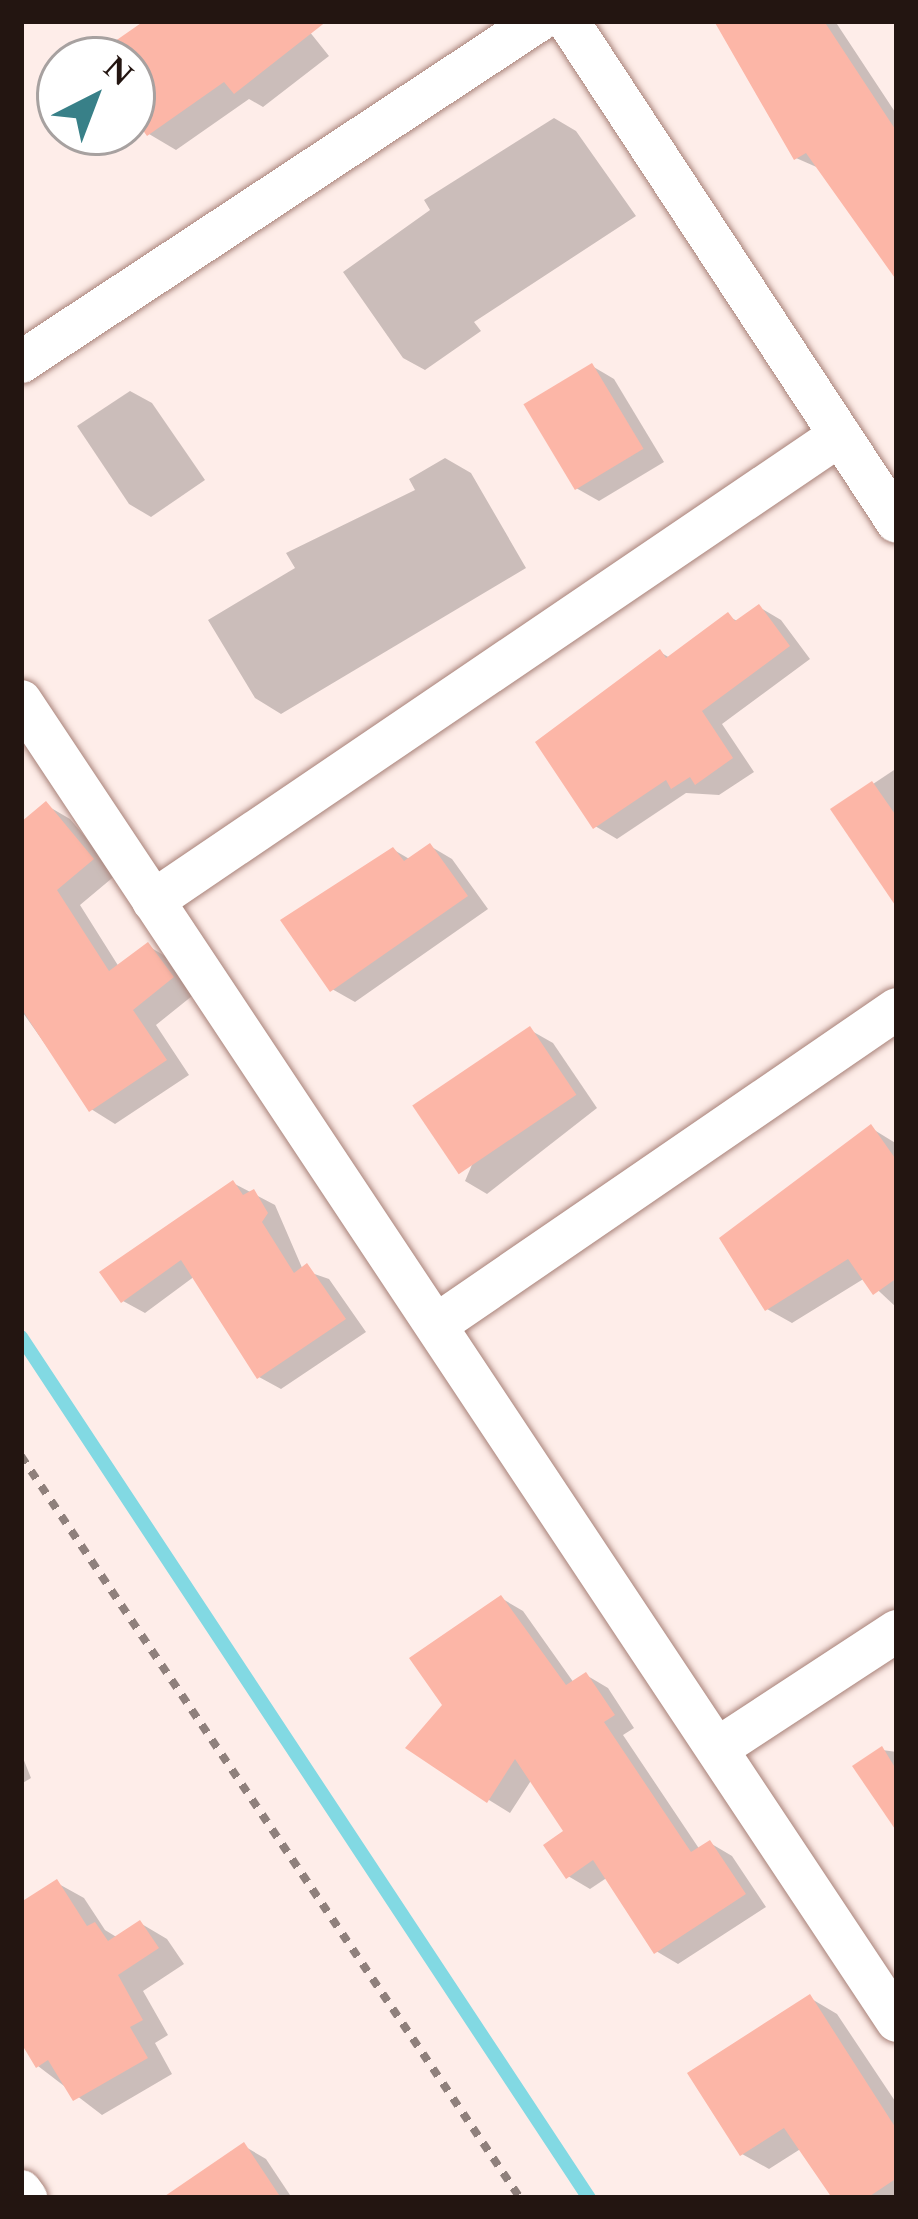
<!DOCTYPE html>
<html>
<head>
<meta charset="utf-8">
<style>
	body { margin:0 }
	#map { position:relative; width:918px; height:2219px; overflow:hidden; background:#feede9; font-family:Spectral,serif }
	div>[style] { position:absolute }
	.shadow>* { inset:0; background:#0003 }
	.stream>* { height:14px; margin:-7px; padding:0 7px; transform-origin:7px; border-radius:7px; background:#82d9e3 }
	.building>* { inset:0; background:#fcb6a7; transform-origin:0 0 }
	.path>* { height:8px; margin-top:-4px; transform-origin:0; background:repeating-linear-gradient(90deg,#8f807c 0 9px,transparent 0 18px) }
	.roads { filter:drop-shadow(0 0 3px #a88279) drop-shadow(0 0 3px #a88279) }
	.street>* { height:42px; margin:-21px; padding:0 21px; transform-origin:21px; border-radius:21px; background:#fff }
	span { translate:-50% -50%; white-space:nowrap; text-align:center; line-height:1.15; -webkit-text-stroke:10px #fff; paint-order:stroke }
	.frame { position:absolute; inset:0; border:24px solid #231511; pointer-events:none }
	.north { position:absolute; left:36px; top:36px; width:120px; height:120px; box-sizing:border-box; background:#fff; border:3px solid #a7a1a0; border-radius:50%; rotate:42deg; font-size:33px; font-weight:700; line-height:48px; text-align:center; color:#231511 }
	.north::after { content:''; display:block; margin:auto; width:42px; height:54px; background:#388088; clip-path:polygon(50% 0,100% 100%,50% 72%,0 100%) }
</style>
</head>
<body>
<div id="map">
	<div class="shadow">
		<div style="clip-path:polygon(149px 21px,301px 21px,329px 56px,263px 107px,249px 99px,176px 150px,149px 134px,132px 110px,132px 60px,97px 60px)"></div>
		<div style="clip-path:polygon(718px 21px,835px 21px,897px 115px,897px 279px,821px 169px,796px 158px)"></div>
		<div style="clip-path:polygon(554px 118px,576px 131px,636px 216px,474px 322px,481px 331px,425px 370px,403px 358px,343px 272px,430px 210px,424px 200px)"></div>
		<div style="clip-path:polygon(592px 366px,614px 379px,664px 462px,599px 501px,576px 488px)"></div>
		<div style="clip-path:polygon(130px 391px,152px 403px,205px 480px,151px 517px,129px 504px,77px 426px)"></div>
		<div style="clip-path:polygon(445px 458px,471px 473px,526px 568px,281px 714px,255px 698px,208px 620px,295px 568px,286px 553px,415px 490px,409px 479px)"></div>
		<div style="clip-path:polygon(759px 607px,781px 620px,810px 659px,722px 724px,754px 772px,719px 795px,686px 793px,617px 839px,595px 826px,660px 652px,670px 658px,728px 616px,739px 622px)"></div>
		<div style="clip-path:polygon(897px 768px,897px 896px,834px 810px)"></div>
		<div style="clip-path:polygon(46px 805px,70px 819px,117px 874px,80px 905px,119px 967px,148px 946px,172px 960px,197px 992px,156px 1025px,189px 1075px,115px 1124px,91px 1109px,21px 1010px,21px 816px,25px 822px)"></div>
		<div style="clip-path:polygon(430px 846px,452px 859px,488px 909px,355px 1002px,332px 989px,394px 850px,411px 860px)"></div>
		<div style="clip-path:polygon(530px 1030px,553px 1043px,597px 1108px,487px 1194px,465px 1181px)"></div>
		<div style="clip-path:polygon(871px 1128px,897px 1144px,897px 1308px,865px 1278px,792px 1323px,767px 1309px)"></div>
		<div style="clip-path:polygon(233px 1183px,275px 1205px,303px 1270px,329px 1279px,366px 1332px,281px 1389px,259px 1377px,195px 1276px,145px 1313px,123px 1301px)"></div>
		<div style="clip-path:polygon(501px 1598px,523px 1611px,574px 1683px,586px 1675px,608px 1688px,634px 1728px,623px 1735px,700px 1850px,710px 1843px,732px 1856px,766px 1907px,678px 1964px,656px 1951px,608px 1877px,590px 1889px,568px 1876px,567px 1832px,532px 1779px,510px 1813px,489px 1800px,445px 1705px)"></div>
		<div style="clip-path:polygon(882px 1750px,897px 1752px,897px 1821px)"></div>
		<div style="clip-path:polygon(21px 1753px,31px 1778px,21px 1784px)"></div>
		<div style="clip-path:polygon(57px 1883px,84px 1898px,105px 1930px,118px 1938px,140px 1923px,167px 1939px,184px 1964px,143px 1991px,168px 2035px,155px 2043px,172px 2074px,102px 2115px,38px 2066px,21px 2037px,21px 1906px)"></div>
		<div style="clip-path:polygon(810px 1998px,837px 2014px,897px 2104px,897px 2198px,836px 2198px,802px 2148px,769px 2169px,742px 2154px)"></div>
		<div style="clip-path:polygon(244px 2146px,266px 2159px,292px 2198px,173px 2198px)"></div>
	</div>
	<div class="stream">
		<div style="left:21px;top:1337px;width:1031px;rotate:56.59deg"></div>
	</div>
	<div class="building">
		<div style="clip-path:polygon(144px 21px,327px 21px,234px 94px,224px 82px,147px 136px,132px 115px,132px 60px,88px 60px)"></div>
		<div style="clip-path:polygon(714px 21px,824px 21px,897px 132px,897px 281px,806px 153px,794px 160px)"></div>
		<div style="left:592px;top:363px;width:100px;height:80px;rotate:59deg"></div>
		<div style="clip-path:polygon(759px 604px,790px 646px,702px 711px,733px 758px,695px 785px,690px 777px,671px 789px,666px 780px,593px 829px,535px 742px,660px 649px,666px 658px,728px 612px,735px 621px)"></div>
		<div style="clip-path:polygon(872px 781px,897px 817px,897px 908px,830px 809px)"></div>
		<div style="clip-path:polygon(46px 801px,94px 859px,57px 890px,109px 971px,148px 942px,174px 977px,133px 1010px,167px 1060px,89px 1112px,21px 1008px,21px 822px)"></div>
		<div style="clip-path:polygon(430px 843px,468px 896px,330px 992px,280px 920px,393px 847px,404px 861px)"></div>
		<div style="left:530px;top:1026px;width:83px;height:142px;rotate:56deg"></div>
		<div style="clip-path:polygon(871px 1124px,897px 1161px,897px 1278px,873px 1295px,848px 1259px,765px 1311px,719px 1238px)"></div>
		<div style="clip-path:polygon(233px 1180px,243px 1195px,254px 1189px,268px 1213px,262px 1222px,294px 1273px,307px 1263px,346px 1319px,257px 1379px,181px 1260px,121px 1303px,99px 1272px)"></div>
		<div style="clip-path:polygon(501px 1595px,566px 1685px,586px 1672px,615px 1715px,604px 1722px,691px 1852px,710px 1840px,746px 1894px,654px 1954px,593px 1860px,566px 1879px,543px 1845px,563px 1831px,515px 1759px,487px 1803px,405px 1748px,442px 1705px,409px 1658px)"></div>
		<div style="clip-path:polygon(882px 1746px,897px 1771px,897px 1832px,852px 1766px)"></div>
		<div style="clip-path:polygon(57px 1879px,87px 1926px,95px 1922px,108px 1941px,140px 1920px,159px 1948px,118px 1975px,143px 2020px,130px 2027px,148px 2058px,73px 2101px,48px 2060px,36px 2068px,21px 2043px,21px 1902px)"></div>
		<div style="clip-path:polygon(810px 1994px,897px 2130px,897px 2178px,867px 2198px,832px 2198px,784px 2128px,740px 2156px,687px 2073px)"></div>
		<div style="clip-path:polygon(244px 2142px,281px 2198px,162px 2198px)"></div>
	</div>
	<div class="path">
		<div style="left:21px;top:1456px;width:894px;rotate:56.08deg"></div>
	</div>
	<div class="roads">
		<div class="street">
			<div style="left:568px;top:21px;width:599px;rotate:56.71deg"></div>
			<div style="left:21px;top:362px;width:619px;rotate:-33.41deg"></div>
			<div style="left:21px;top:701px;width:1584px;rotate:56.43deg"></div>
			<div style="left:153px;top:901px;width:830px;rotate:-34.15deg"></div>
			<div style="left:436px;top:1325px;width:559px;rotate:-34.43deg"></div>
			<div style="left:718px;top:1748px;width:214px;rotate:-33.2deg"></div>
			<div style="left:21px;top:2191px;width:9px;rotate:54deg"></div>
		</div>
	</div>
	<div class="frame"></div>
	<div class="north">N</div>
</div>
</body>
</html>
